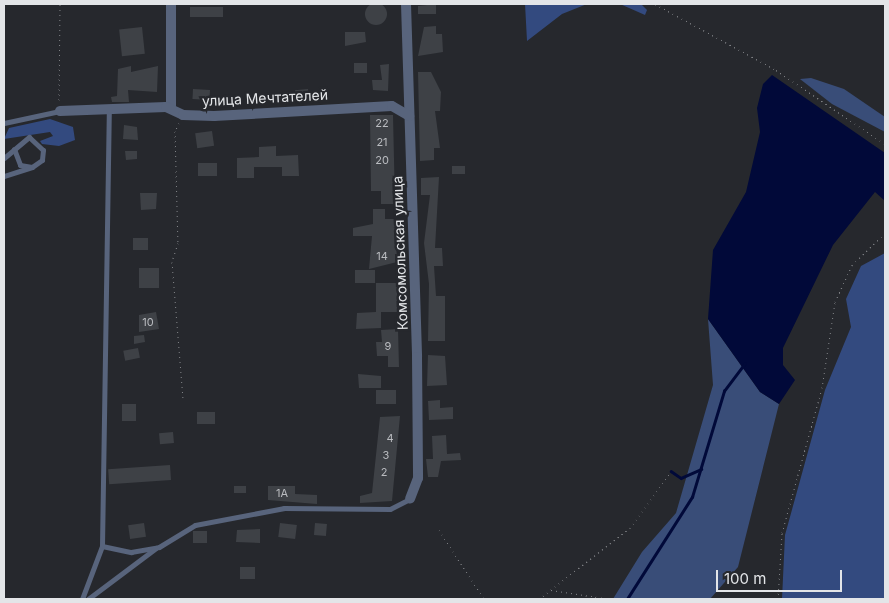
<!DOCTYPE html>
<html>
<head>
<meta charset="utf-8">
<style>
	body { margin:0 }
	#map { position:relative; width:889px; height:603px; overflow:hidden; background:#26282d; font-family:Inter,sans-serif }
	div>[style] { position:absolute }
	.green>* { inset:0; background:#394d78 }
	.forest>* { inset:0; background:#334a7f }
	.water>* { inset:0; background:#010939 }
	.stream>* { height:2.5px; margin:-1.25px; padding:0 1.25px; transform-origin:1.25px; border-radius:1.25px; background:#010939 }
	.building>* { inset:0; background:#3e4146; transform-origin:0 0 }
	.round { border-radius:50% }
	.path>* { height:1px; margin-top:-0.5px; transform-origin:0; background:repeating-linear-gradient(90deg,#838589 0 1px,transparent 0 5px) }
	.lane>* { height:5px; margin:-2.5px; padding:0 2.5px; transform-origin:2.5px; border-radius:2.5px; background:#58647c }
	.street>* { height:10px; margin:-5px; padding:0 5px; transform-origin:5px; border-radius:5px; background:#58647c }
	span { translate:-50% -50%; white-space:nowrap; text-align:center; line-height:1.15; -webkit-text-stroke:5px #26282d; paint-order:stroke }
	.number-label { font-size:11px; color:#babcc0 }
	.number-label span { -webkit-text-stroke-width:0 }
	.street-label { font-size:14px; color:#e3e5e8 }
	.frame { position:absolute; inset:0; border:5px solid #e3e5e8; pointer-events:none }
	.scale { position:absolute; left:716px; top:570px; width:126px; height:22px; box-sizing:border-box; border:2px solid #e3e5e8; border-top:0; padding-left:6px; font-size:15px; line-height:18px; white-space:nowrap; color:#e3e5e8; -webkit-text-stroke:4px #26282d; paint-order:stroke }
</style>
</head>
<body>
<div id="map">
	<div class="green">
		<div style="clip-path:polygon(811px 78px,844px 89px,885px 117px,885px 132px,832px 104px,800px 79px)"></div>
		<div style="clip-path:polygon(708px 319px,760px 392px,779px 404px,738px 567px,710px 599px,613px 599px,642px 552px,676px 513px,713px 385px)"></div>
	</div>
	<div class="forest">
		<div style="clip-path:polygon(525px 4px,587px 4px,562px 14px,527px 41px)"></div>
		<div style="clip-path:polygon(620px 4px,641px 4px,647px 10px,645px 15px)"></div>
		<div style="clip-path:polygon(50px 119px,73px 127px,75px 140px,59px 146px,42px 144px,40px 141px,53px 136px,50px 132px,4px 139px,9px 128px)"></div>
		<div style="clip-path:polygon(885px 253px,885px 599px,782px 599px,785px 535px,825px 390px,851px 327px,846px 299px,861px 266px)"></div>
	</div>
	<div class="water">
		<div style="clip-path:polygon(772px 75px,885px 153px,885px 201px,875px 192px,833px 245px,783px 348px,783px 365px,795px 380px,779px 404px,760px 392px,708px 319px,713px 250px,746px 192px,760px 132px,757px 108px,763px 84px)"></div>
	</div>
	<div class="stream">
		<div style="left:671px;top:471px;width:12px;rotate:35deg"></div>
		<div style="left:681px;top:478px;width:22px;rotate:-24deg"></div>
		<div style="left:627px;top:599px;width:121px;rotate:-57.5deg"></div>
		<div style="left:692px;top:497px;width:111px;rotate:-73.2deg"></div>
		<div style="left:724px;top:391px;width:34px;rotate:-53deg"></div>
	</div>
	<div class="building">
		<div class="round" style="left:365px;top:3px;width:22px;height:22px"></div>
		<div style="clip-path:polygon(436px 4px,436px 14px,418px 14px,418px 6px)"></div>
		<div style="left:190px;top:7px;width:33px;height:10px"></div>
		<div style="clip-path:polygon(436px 26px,436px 34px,442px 34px,443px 52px,418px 56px,424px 27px)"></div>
		<div style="left:142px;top:27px;width:27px;height:23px;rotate:84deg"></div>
		<div style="clip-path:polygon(345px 32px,365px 32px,366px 42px,345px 46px)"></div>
		<div style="left:354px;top:63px;width:13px;height:10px"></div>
		<div style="clip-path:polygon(389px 64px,388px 91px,373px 90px,372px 80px,382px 80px,380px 65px)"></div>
		<div style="clip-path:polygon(131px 66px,131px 72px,158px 66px,157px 92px,128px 90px,129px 102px,112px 102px,111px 97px,117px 96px,118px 69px)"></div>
		<div style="clip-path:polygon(418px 72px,431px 72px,441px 92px,440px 111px,435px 111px,440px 148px,434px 148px,434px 160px,420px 161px)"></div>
		<div style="left:193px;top:89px;width:17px;height:10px;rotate:3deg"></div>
		<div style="left:308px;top:89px;width:10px;height:13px;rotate:84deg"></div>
		<div style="clip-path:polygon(393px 115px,395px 204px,381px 204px,381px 191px,371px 191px,370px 115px)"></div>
		<div style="clip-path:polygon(124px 125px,137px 127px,138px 140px,123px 139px)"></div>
		<div style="left:212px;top:131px;width:15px;height:17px;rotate:82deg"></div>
		<div style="clip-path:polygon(276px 146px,276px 156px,298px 155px,299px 176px,282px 176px,282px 167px,254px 167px,254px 178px,237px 178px,237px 158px,259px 157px,259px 147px)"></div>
		<div style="clip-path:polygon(125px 151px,137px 151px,137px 159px,126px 160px)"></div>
		<div style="left:198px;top:163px;width:19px;height:13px"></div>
		<div style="left:452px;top:166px;width:13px;height:8px"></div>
		<div style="clip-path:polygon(439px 177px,435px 248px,442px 248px,443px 266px,434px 266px,436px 296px,445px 296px,445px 341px,428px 341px,429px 284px,424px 243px,430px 195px,421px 195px,421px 178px)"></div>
		<div style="clip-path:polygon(140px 193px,157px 193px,156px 209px,141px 210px)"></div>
		<div style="clip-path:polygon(373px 209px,385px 209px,385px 219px,395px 219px,397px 262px,369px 269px,372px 236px,353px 236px,353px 228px,373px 224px)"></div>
		<div style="left:133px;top:238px;width:15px;height:12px"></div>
		<div style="left:139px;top:268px;width:20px;height:20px"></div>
		<div style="left:355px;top:270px;width:20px;height:13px"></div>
		<div style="clip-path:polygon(376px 283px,397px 283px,397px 312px,381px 312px,381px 328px,356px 329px,357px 313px,376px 312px)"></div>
		<div style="clip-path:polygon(156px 312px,159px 329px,139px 332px,139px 315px)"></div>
		<div style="clip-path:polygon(398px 329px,399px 367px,388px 367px,388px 356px,377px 356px,376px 342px,382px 342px,381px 330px)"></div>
		<div style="clip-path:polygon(144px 335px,145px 342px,134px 344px,134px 336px)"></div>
		<div style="left:138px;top:348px;width:10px;height:15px;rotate:79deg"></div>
		<div style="clip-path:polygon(428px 355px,445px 356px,447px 385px,427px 386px)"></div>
		<div style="clip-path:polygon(358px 374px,381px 376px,381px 388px,359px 388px)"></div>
		<div style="left:376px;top:390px;width:20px;height:14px"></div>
		<div style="clip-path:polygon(440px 400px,440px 408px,453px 407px,453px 419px,429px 420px,428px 401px)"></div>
		<div style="left:122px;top:404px;width:14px;height:17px"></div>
		<div style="left:197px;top:412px;width:18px;height:12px"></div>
		<div style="clip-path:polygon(400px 416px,392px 501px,360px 503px,360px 496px,372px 493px,380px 417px)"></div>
		<div style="left:173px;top:432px;width:11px;height:14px;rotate:85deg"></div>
		<div style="clip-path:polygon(446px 435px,447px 454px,460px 453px,461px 460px,441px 461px,438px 477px,428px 477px,426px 459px,433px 459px,432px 436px)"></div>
		<div style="left:170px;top:465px;width:15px;height:62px;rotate:86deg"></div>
		<div style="left:234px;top:486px;width:12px;height:7px"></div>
		<div style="clip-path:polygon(268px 486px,295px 486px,295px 494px,317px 495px,317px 504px,268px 500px)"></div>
		<div style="left:144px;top:523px;width:14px;height:16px;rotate:82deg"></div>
		<div style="left:280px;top:523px;width:17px;height:14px;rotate:7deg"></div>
		<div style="left:315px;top:523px;width:12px;height:12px;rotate:5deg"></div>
		<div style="clip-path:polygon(260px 529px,260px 543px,236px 542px,237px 530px)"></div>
		<div style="left:207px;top:531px;width:12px;height:14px;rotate:90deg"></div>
		<div style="left:240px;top:567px;width:15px;height:12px"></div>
	</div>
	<div class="path">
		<div style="left:655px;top:4px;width:138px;rotate:28.6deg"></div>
		<div style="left:776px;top:70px;width:132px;rotate:34.2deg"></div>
		<div style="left:59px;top:100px;width:96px;rotate:-89.4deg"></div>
		<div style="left:179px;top:123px;width:9px;rotate:117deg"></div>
		<div style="left:175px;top:131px;width:112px;rotate:88.5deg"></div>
		<div style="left:178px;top:243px;width:20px;rotate:108deg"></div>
		<div style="left:172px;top:262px;width:136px;rotate:85.4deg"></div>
		<div style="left:439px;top:530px;width:82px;rotate:56.9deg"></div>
		<div style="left:551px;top:590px;width:60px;rotate:8.7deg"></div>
		<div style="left:539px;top:599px;width:115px;rotate:-38deg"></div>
		<div style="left:630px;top:528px;width:69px;rotate:-53.8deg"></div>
		<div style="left:778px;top:599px;width:66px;rotate:-86.5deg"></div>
		<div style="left:782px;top:533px;width:150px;rotate:-74.6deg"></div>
		<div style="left:822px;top:388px;width:87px;rotate:-81.4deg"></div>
		<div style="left:835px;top:302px;width:41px;rotate:-65.3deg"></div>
		<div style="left:852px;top:265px;width:46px;rotate:-44.1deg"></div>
	</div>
	<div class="lane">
		<div style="left:4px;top:123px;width:57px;rotate:-12.1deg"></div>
		<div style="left:14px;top:149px;width:17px;rotate:69deg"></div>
		<div style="left:20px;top:165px;width:12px;rotate:9deg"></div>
		<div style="left:4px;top:158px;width:33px;rotate:-40deg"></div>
		<div style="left:29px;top:137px;width:19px;rotate:43deg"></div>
		<div style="left:43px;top:150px;width:10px;rotate:96deg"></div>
		<div style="left:42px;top:160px;width:12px;rotate:145deg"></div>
		<div style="left:32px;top:167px;width:29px;rotate:162deg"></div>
		<div style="left:102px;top:546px;width:30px;rotate:12deg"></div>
		<div style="left:131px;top:552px;width:28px;rotate:-10deg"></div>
		<div style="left:159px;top:547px;width:42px;rotate:-31.4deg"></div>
		<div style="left:195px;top:525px;width:91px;rotate:-10.8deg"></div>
		<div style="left:284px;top:508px;width:106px;rotate:0.5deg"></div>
		<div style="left:390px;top:509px;width:22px;rotate:-27deg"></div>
		<div style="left:82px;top:599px;width:57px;rotate:-69.3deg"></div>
		<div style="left:102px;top:546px;width:437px;rotate:-89.1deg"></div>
		<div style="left:88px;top:599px;width:85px;rotate:-36.9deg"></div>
	</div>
	<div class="street">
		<div style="left:406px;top:4px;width:353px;rotate:88.2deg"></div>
		<div style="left:417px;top:357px;width:121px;rotate:89.5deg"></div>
		<div style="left:418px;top:478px;width:22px;rotate:111deg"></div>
		<div style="left:171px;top:108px;width:104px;rotate:-90deg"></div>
		<div style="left:60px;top:111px;width:106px;rotate:-2.2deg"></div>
		<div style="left:166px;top:107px;width:19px;rotate:25deg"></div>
		<div style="left:183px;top:115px;width:31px;rotate:2deg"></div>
		<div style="left:214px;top:116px;width:178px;rotate:-3.2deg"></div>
		<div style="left:392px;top:106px;width:20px;rotate:30deg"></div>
	</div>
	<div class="number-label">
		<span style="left:382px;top:123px">22</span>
		<span style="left:382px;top:142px">21</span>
		<span style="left:382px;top:160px">20</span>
		<span style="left:382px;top:256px">14</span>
		<span style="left:148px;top:322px">10</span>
		<span style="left:388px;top:346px">9</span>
		<span style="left:390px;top:438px">4</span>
		<span style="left:386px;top:455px">3</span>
		<span style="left:384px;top:472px">2</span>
		<span style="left:282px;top:493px">1А</span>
	</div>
	<div class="street-label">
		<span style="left:265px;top:98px;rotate:-3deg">улица Мечтателей</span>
		<span style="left:400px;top:253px;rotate:-92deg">Комсомольская улица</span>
	</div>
	<div class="frame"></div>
	<div class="scale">100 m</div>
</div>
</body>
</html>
